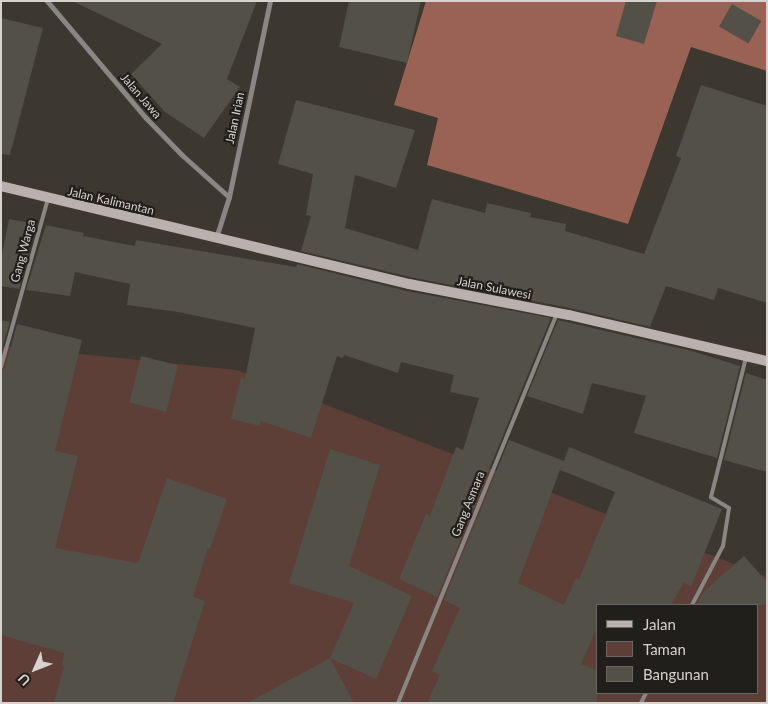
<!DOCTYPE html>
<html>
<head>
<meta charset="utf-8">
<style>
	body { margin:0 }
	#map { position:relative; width:768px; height:704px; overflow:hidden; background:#3c372f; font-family:Lato,sans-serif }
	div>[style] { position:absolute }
	.green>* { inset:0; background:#5e3f37 }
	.forest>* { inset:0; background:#996255 }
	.building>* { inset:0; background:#525047; transform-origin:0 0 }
	.lane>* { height:4px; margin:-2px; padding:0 2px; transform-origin:2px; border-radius:2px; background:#8a8683 }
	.street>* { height:5px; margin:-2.5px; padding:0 2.5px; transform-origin:2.5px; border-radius:2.5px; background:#8a8683 }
	.secondary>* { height:10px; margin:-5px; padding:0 5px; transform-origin:5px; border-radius:5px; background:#b9b1ad }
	span { translate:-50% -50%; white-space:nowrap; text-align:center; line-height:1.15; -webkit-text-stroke:4.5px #211f1b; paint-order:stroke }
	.street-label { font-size:12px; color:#d6d2cd }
	.frame { position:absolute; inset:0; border:2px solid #d6d2cd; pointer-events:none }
	.legend { position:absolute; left:596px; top:604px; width:162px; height:90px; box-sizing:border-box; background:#211f1b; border:1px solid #696762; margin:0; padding:6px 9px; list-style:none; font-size:15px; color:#d6d2cd }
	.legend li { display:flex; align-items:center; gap:10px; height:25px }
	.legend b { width:25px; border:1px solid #696762 }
	.north { position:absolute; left:10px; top:644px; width:50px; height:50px; -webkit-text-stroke:4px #211f1b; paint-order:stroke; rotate:226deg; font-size:14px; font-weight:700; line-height:20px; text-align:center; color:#d6d2cd }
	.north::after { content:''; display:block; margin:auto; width:18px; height:22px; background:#d6d2cd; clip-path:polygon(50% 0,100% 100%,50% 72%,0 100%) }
</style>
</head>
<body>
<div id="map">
	<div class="green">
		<div style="clip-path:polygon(evenodd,1px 346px,237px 370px,767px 577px,767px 703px,1px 703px,1px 346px,597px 605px,757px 605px,757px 693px,597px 693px,597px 605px)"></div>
	</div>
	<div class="forest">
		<div style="clip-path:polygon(426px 1px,767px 1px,767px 71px,691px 47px,628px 224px,427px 165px,438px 118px,394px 105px)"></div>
	</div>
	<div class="building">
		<div style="clip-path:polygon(72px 1px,257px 1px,227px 79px,240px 87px,204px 138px,165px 112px,131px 74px,162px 44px)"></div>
		<div style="clip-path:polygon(349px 1px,421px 1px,407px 63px,339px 47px)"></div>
		<div style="clip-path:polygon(626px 1px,657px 1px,644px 44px,616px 36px)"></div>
		<div style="left:732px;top:4px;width:34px;height:26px;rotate:30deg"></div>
		<div style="clip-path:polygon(1px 18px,43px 28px,10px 155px,1px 154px)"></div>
		<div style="clip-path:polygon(701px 85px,767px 106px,767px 303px,718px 288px,714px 300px,666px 286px,650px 327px,570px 308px,410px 277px,301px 251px,311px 216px,306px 215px,313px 174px,278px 164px,296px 100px,415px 130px,396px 188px,355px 175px,345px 228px,418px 250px,432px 199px,485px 213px,487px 203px,531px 213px,530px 217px,566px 224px,565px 231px,644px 254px,681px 158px,676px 156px)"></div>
		<div style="clip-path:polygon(9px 219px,37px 224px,19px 289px,1px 286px,1px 260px)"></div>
		<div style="clip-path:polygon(46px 225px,84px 233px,83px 236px,135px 246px,136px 240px,296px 267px,297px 264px,407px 291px,551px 318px,437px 597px,399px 579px,426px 514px,430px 516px,456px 447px,463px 450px,479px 398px,450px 392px,454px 375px,401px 362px,398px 373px,344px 355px,343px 358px,337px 356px,311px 438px,261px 421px,260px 426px,231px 419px,241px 377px,245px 379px,255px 328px,178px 312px,127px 305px,130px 284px,75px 272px,70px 296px,26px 290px)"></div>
		<div style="clip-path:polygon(1px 320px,10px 322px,1px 352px)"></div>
		<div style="clip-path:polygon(558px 320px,692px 351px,740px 366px,717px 458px,634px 433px,646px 396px,592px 383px,583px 414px,527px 396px)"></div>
		<div style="clip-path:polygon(17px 324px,82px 340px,55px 451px,78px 456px,55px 548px,138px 563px,167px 478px,227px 499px,210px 549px,208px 548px,193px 597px,205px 601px,173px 703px,54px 703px,64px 666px,62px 666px,64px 653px,1px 635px,1px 371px,5px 368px)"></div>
		<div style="left:141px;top:356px;width:38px;height:48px;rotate:14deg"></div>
		<div style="clip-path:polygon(746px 373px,767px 380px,767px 472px,724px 460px)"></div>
		<div style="clip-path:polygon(evenodd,509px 440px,564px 461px,569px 447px,722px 509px,691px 587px,684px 582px,671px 605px,597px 605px,597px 628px,581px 664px,597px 670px,597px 703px,427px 703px,440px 675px,432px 671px,460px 608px,444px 600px,509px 440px,560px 470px,615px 492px,579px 579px,576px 578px,564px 605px,518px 583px,560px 470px)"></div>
		<div style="clip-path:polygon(330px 449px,380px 465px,349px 566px,412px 596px,376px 679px,330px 658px,354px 603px,289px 583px)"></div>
		<div style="clip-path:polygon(744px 556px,767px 582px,767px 605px,696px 605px,704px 591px)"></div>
		<div style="clip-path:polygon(330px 658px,354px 703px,247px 703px)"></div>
	</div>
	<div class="lane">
		<div style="left:1px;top:367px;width:174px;rotate:-74.4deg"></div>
		<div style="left:692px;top:605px;width:67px;rotate:-62.3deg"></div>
		<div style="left:723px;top:546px;width:38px;rotate:-81deg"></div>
		<div style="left:729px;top:508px;width:21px;rotate:-149deg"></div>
		<div style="left:711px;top:497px;width:143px;rotate:-75.9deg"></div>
		<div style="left:398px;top:703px;width:421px;rotate:-67.8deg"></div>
		<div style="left:641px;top:703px;width:11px;rotate:-63deg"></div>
	</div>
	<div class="street">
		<div style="left:47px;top:1px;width:153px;rotate:49.8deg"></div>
		<div style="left:146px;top:118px;width:52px;rotate:45.8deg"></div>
		<div style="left:182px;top:155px;width:63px;rotate:41.8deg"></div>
		<div style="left:216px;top:238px;width:43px;rotate:-72.4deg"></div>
		<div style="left:229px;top:197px;width:200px;rotate:-78.2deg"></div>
	</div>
	<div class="secondary">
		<div style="left:1px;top:186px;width:420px;rotate:13.5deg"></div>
		<div style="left:409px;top:284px;width:163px;rotate:11deg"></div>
		<div style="left:569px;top:315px;width:203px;rotate:13.1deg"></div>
	</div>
	<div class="street-label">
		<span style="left:141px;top:96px;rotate:49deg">Jalan Jawa</span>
		<span style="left:235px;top:118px;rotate:-78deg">Jalan Irian</span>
		<span style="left:111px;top:201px;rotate:13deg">Jalan Kalimantan</span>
		<span style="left:23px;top:251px;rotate:-75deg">Gang Warga</span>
		<span style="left:494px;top:288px;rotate:11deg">Jalan Sulawesi</span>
		<span style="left:468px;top:504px;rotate:-68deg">Gang Asmara</span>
	</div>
	<div class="frame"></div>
	<ul class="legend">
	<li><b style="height:6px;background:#b9b1ad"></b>Jalan</li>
	<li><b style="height:14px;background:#5e3f37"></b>Taman</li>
	<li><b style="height:14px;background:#525047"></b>Bangunan</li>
	</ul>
	<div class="north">U</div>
</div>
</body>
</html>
